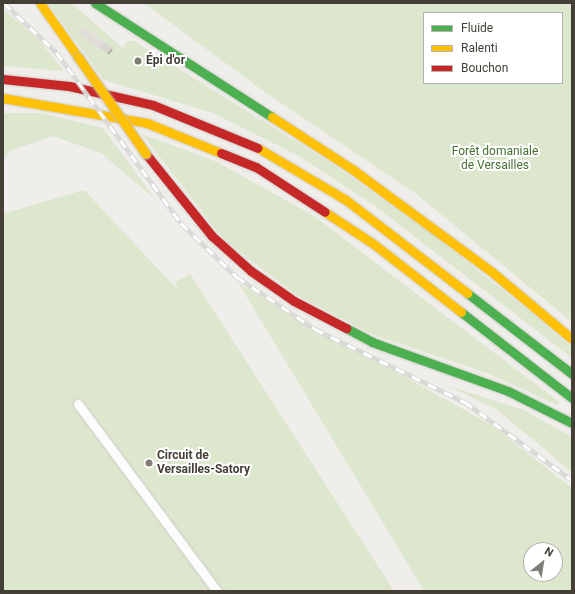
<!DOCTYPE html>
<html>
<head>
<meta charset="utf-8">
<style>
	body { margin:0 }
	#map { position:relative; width:575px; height:594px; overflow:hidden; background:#f0eeea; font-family:Roboto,sans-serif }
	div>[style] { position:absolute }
	.industrial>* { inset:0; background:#e1deda }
	.green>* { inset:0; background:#dce7cd }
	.shadow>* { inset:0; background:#0003 }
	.building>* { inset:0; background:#d9d7d2; transform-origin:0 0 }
	.roads { filter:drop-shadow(0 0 1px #cdccc8) drop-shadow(0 0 1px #cdccc8) }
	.street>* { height:9px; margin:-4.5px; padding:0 4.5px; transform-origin:4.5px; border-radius:4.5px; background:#fdfcfc }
	.fast>* { height:9px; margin:-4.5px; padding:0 4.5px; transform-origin:4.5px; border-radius:4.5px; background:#4caf50 }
	.slow>* { height:9px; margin:-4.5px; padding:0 4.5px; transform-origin:4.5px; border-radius:4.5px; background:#ffc107 }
	.jam>* { height:9px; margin:-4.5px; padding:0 4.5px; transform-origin:4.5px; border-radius:4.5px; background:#c62828 }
	.rail>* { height:4.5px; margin-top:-2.25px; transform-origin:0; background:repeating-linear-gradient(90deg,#fff 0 9px,#d9d9d8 0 18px); box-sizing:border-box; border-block:1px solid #d9d9d8 }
	.bridges { filter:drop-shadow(0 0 1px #c5bba8) drop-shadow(0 0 1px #c5bba8) }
	.slow-bridge>* { height:9px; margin:-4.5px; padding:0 4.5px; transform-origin:4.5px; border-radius:4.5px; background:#ffc107 }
	.dots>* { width:11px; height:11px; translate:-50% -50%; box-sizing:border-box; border:2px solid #fff; border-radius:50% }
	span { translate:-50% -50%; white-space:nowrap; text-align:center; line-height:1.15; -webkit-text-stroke:4px #fff; paint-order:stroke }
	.poi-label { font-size:12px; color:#444037; font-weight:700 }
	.left { translate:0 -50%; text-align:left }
	.park-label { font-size:12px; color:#457031 }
	.frame { position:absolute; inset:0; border:4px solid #444037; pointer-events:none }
	.legend { position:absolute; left:423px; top:12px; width:140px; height:72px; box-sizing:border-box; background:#fff; border:1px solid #b4b3af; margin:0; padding:5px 7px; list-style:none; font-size:12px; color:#444037 }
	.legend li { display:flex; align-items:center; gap:8px; height:20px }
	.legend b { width:20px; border:1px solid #b4b3af }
	.north { position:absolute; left:523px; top:542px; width:40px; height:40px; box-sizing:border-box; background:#fff; border:1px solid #b4b3af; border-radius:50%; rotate:30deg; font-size:11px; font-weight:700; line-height:16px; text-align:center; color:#444037 }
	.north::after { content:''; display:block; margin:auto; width:14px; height:18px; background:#807d76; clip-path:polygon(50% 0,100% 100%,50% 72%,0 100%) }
</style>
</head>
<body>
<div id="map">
	<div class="industrial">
		<div style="clip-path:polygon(83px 26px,112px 48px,108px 54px,77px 34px)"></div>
	</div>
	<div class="green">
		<div style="clip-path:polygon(evenodd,48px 3px,71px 3px,123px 48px,128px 41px,134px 41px,334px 165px,434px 236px,528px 310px,572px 348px,572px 358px,375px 206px,299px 156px,213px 113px,104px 80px,48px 3px,84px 26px,112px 48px,108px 54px,77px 34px,84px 26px)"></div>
		<div style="clip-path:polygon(evenodd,144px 3px,572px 3px,572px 322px,415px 193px,266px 93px,144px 3px,424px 13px,562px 13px,562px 83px,424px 83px,424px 13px)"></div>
		<div style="clip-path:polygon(3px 9px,40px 41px,64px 71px,3px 66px)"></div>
		<div style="clip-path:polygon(3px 113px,41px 113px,103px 128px,156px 200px,101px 153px,53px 136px,9px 151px,3px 162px)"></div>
		<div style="clip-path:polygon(142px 134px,217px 162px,314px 216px,559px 402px,557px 405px,487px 373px,374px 335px,300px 297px,225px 241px)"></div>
		<div style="clip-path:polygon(84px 190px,179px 291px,175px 282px,190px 274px,394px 591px,3px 591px,3px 214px)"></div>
		<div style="clip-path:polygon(evenodd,239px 284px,493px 426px,572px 488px,572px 591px,424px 591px,239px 284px,531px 550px,555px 550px,555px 574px,531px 574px,531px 550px)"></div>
		<div style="clip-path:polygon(448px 386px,524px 410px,572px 437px,572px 472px,496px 409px)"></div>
	</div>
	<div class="shadow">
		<div style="clip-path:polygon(100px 47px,111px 48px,113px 50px,109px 55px)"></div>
	</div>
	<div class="building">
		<div style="left:103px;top:41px;width:11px;height:7px;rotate:38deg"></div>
	</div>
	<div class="roads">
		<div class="street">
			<div style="left:78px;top:404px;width:233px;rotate:53.4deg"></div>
		</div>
		<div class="fast">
			<div style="left:95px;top:3px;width:211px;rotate:32.8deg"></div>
			<div style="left:467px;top:293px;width:133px;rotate:37.6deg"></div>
			<div style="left:461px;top:312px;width:140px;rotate:37.8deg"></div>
			<div style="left:346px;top:328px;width:30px;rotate:28deg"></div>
			<div style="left:372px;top:342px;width:145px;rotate:19.8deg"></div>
			<div style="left:508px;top:391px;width:72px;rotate:26.6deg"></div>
		</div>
		<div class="slow">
			<div style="left:40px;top:3px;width:66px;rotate:54.9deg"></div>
			<div style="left:3px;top:98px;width:146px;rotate:9.8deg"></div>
			<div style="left:147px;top:123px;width:80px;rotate:22.1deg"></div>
			<div style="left:272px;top:117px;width:95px;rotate:33deg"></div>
			<div style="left:352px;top:169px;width:174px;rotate:36.3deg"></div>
			<div style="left:492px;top:272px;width:104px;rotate:39.9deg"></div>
			<div style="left:258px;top:148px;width:102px;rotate:30.6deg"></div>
			<div style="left:346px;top:200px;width:153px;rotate:37.5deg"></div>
			<div style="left:325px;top:212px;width:60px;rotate:33.4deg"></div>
			<div style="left:375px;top:245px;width:109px;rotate:37.9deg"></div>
		</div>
		<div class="jam">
			<div style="left:3px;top:79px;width:66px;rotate:6.1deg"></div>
			<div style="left:69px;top:86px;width:86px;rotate:12.7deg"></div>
			<div style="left:153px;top:105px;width:113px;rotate:22.3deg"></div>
			<div style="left:221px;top:153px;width:38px;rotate:22deg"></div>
			<div style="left:256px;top:167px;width:82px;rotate:33.1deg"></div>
			<div style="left:146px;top:154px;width:105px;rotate:51.2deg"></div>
			<div style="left:212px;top:236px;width:52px;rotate:41.9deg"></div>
			<div style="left:251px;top:271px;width:52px;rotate:34.9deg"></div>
			<div style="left:294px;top:301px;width:59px;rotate:27.4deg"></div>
		</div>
	</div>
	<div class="rail">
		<div style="left:4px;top:3px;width:73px;rotate:43.3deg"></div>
		<div style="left:57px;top:53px;width:210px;rotate:53.9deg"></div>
		<div style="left:181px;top:223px;width:78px;rotate:44deg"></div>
		<div style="left:237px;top:277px;width:94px;rotate:33.7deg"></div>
		<div style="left:315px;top:329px;width:167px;rotate:26deg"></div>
		<div style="left:465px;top:402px;width:132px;rotate:36.1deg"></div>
	</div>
	<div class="bridges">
		<div class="slow-bridge">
			<div style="left:78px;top:57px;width:118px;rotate:55deg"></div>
		</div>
	</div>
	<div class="dots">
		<div style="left:138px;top:61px;background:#807d76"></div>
		<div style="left:149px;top:463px;background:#807d76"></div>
	</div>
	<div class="poi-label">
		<span class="left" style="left:146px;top:61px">Épi d'or</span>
		<span class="left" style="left:157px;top:463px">Circuit de<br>Versailles-Satory</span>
	</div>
	<div class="park-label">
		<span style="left:495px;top:159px">Forêt domaniale<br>de Versailles</span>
	</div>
	<div class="frame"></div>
	<ul class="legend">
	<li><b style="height:5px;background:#4caf50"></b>Fluide</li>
	<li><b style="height:5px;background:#ffc107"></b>Ralenti</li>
	<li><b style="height:5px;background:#c62828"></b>Bouchon</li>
	</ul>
	<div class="north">N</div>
</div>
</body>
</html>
